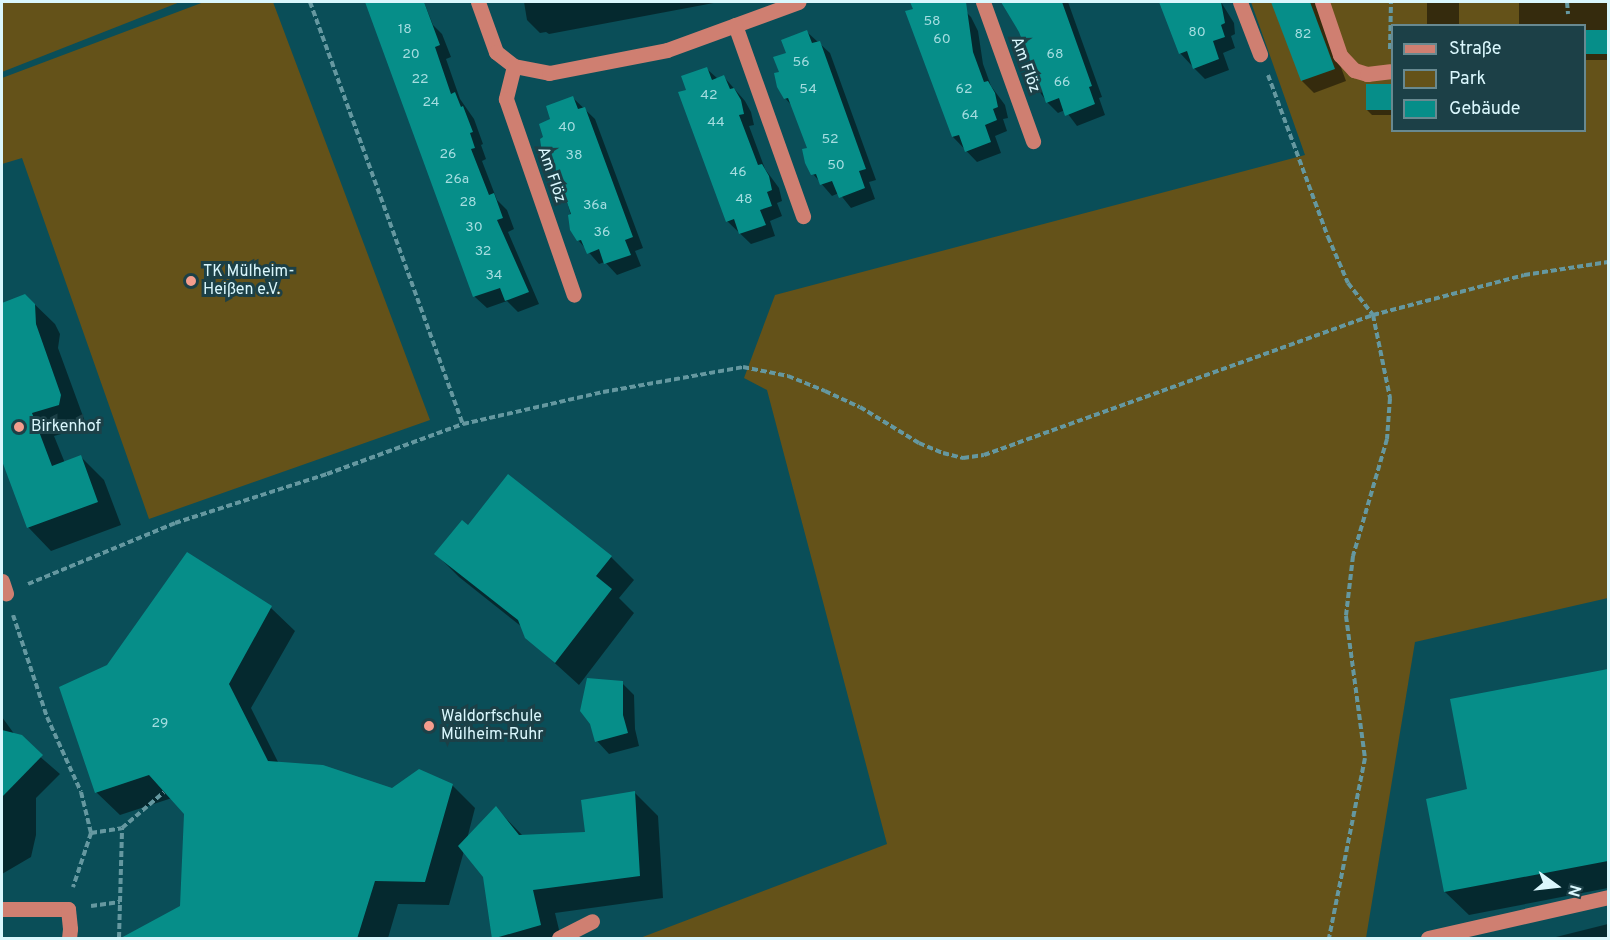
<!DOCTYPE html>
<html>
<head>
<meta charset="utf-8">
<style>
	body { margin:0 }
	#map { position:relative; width:1610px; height:940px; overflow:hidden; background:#0a4e58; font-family:Overpass,sans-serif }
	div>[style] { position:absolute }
	.green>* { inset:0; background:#645219 }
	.shadow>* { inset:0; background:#0007; transform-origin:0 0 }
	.building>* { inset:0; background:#068e89; transform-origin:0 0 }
	.path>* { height:4px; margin-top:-2px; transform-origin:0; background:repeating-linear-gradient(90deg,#6598a0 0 6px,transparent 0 9px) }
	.minor>* { height:15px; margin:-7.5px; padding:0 7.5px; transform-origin:7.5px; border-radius:7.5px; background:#cf7f71 }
	.dots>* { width:16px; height:16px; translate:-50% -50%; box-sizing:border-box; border:3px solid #1c4047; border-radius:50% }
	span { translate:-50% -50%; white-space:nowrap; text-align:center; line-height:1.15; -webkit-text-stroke:6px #1c4047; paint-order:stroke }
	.number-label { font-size:14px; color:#a5dde0 }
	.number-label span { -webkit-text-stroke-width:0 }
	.street-label { font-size:16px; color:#daf7fd }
	.poi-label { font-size:16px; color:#daf7fd }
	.left { translate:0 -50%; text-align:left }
	.frame { position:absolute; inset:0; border:3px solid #daf7fd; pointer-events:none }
	.legend { position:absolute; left:1391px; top:24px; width:195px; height:108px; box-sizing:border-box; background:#1c4047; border:2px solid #688990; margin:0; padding:8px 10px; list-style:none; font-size:18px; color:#daf7fd }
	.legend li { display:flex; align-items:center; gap:12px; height:30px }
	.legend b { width:30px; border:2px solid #688990 }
	.north { position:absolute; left:1526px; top:856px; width:60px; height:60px; -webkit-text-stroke:4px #1c4047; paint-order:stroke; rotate:105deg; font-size:16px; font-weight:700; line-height:24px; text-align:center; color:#daf7fd }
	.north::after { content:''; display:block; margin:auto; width:21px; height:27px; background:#daf7fd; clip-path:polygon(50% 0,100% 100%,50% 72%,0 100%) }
</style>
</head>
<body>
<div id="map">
	<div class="green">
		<div style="clip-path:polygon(2px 2px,180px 2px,2px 72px)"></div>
		<div style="clip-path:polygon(204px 2px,273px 2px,430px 420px,149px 519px,22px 158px,2px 164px,2px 78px)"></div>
		<div style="clip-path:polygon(evenodd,1251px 2px,1608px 2px,1608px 598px,1415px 642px,1366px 938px,640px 938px,887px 844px,767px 390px,744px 378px,775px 295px,1305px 155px,1251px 2px,1392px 26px,1584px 26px,1584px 130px,1392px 130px,1392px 26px)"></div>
	</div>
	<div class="shadow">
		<div style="clip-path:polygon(367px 2px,424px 2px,433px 25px,442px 34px,451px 57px,446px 59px,460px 99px,474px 119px,483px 144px,481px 145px,486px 159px,482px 161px,497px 200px,507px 210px,514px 229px,508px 232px,539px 304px,518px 312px,507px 301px,487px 308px,475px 297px)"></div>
		<div style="clip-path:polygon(524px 2px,719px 2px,549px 34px,546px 32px,540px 33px,527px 20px)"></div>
		<div style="clip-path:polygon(912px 2px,956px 2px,971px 17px,978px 31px,983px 64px,991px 86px,1005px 105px,1008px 118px,1003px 119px,1007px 131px,995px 136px,1001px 153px,977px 162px,953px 137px)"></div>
		<div style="clip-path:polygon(1004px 2px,1068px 2px,1102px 97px,1099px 98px,1105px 115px,1077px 126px,1065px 110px,1058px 113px,1047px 102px,1039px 91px,1035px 66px,1021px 31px)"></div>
		<div style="clip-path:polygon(1161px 2px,1221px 2px,1234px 23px,1235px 34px,1231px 36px,1235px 48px,1223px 53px,1229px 70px,1205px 79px,1194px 68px,1180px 53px)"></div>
		<div style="clip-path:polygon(1273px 2px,1317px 2px,1346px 81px,1314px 93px,1302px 81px)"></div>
		<div style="left:1427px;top:2px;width:32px;height:24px"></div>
		<div style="clip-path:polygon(1519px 2px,1608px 2px,1608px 60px,1584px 60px,1584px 26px,1519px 26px)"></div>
		<div style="clip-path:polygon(807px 32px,830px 53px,876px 180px,869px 182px,875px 199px,851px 208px,839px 193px,832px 196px,813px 174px,809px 149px,793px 107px,785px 98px,781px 72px,788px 54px)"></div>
		<div style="clip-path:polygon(707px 69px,718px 79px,724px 77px,745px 101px,751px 112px,754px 125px,749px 126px,765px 169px,779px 188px,782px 201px,777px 203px,782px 216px,770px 221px,775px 236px,751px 244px,727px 221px,687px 90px)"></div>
		<div style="clip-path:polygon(1391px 85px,1392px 115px,1372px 115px,1366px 109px)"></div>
		<div style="clip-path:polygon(573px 98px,595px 119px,643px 248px,635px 251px,641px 266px,617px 275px,605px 262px,599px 264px,578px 240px,558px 171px,551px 164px,552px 120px)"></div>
		<div style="clip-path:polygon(25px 295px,55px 324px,60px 334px,58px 348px,84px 419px,82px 428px,54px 436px,65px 463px,81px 457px,104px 480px,121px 525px,51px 551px,28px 527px,2px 456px,2px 304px)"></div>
		<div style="clip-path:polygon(468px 527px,611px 557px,634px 580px,619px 598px,634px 613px,579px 685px,526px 637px,522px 627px,459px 577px,436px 554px)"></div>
		<div style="clip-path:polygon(187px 554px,271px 608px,295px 631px,251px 708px,279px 764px,392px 789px,452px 785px,475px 808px,467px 839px,496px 808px,523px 836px,587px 833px,635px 793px,658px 816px,663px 898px,555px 913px,561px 938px,493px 938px,485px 876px,464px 851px,449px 905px,398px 904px,388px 938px,151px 938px,182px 907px,186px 813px,172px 798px,120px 815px,96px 792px,108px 666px)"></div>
		<div style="clip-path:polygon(1608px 670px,1608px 888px,1469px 915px,1445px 892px,1469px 791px,1452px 700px)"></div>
		<div style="clip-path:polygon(622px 683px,634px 695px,635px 729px,639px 746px,609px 754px,597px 741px)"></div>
		<div style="clip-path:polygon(2px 717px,15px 735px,60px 774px,36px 798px,36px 835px,31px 857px,2px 874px)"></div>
		<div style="clip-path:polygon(1608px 924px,1608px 938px,1552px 938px)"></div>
	</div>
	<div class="building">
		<div style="clip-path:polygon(365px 2px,424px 2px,440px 45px,435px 47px,451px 94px,455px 92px,461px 107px,463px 106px,473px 132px,470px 133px,475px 148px,471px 149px,489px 195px,494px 193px,503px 218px,497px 220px,529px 292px,505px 301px,500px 288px,473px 297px)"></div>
		<div style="clip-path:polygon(910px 2px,966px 2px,973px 52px,984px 82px,988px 81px,995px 93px,998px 107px,993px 109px,997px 120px,985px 125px,991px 142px,965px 152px,959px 135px,952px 137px,905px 11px,913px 9px)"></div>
		<div style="clip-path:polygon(1001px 2px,1062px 2px,1092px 86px,1089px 87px,1095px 104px,1065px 116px,1059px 98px,1046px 103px,1042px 91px,1037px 92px,1031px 80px,1028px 66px,1032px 65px,1019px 32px)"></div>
		<div style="clip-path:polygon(1159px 2px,1221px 2px,1225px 23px,1221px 25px,1225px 37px,1213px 41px,1219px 59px,1193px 69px,1187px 51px,1179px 54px)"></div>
		<div style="clip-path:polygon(1271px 2px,1310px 2px,1335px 69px,1301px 81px)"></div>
		<div style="clip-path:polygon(807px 30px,812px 43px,820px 41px,866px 169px,859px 171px,865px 188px,839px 198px,832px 181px,820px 185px,816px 174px,811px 175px,805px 163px,802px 149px,807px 148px,788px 98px,784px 99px,777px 87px,774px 73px,779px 72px,773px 57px,786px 53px,781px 40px)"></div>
		<div style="left:1584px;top:30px;width:24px;height:24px"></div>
		<div style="clip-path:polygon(707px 67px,712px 80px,724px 75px,730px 89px,734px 88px,741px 100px,744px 114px,739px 115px,758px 165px,762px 164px,769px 176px,772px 190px,767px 192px,772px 206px,760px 210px,766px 225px,739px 234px,734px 219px,726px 222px,678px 92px,686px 90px,681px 76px)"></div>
		<div style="left:1366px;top:84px;width:26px;height:26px"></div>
		<div style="clip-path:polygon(573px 96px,578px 109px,585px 107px,633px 237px,625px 240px,631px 255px,604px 264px,599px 249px,587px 254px,581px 240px,577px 241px,570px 230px,568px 215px,571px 214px,554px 164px,550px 165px,542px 153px,540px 139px,543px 137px,539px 124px,550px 119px,546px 106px)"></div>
		<div style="clip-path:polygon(25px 294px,35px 304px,36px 324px,61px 395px,59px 405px,32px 413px,52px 466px,81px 455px,98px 502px,27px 528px,2px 461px,2px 303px)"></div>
		<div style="clip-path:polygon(508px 474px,612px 556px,596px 576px,612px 589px,555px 663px,525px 638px,518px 620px,434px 554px,462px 520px,468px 525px)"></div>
		<div style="clip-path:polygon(187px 552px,272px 606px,229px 684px,268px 761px,323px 765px,392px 788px,419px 769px,453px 784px,425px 882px,375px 881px,357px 939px,119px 939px,180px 906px,184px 814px,149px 775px,95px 793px,59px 687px,107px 665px)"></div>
		<div style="clip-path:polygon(1608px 669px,1608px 861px,1444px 892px,1426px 799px,1467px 789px,1450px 699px)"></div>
		<div style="clip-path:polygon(587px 678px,623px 681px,623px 715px,628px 733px,595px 742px,590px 724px,580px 711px)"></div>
		<div style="clip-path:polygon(2px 730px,22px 735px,43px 755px,2px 797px)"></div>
		<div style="clip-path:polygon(635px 791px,640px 876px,533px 890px,541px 925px,492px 939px,483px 877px,458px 846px,496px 806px,519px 835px,585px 832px,581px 800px)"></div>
	</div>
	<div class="path">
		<div style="left:310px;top:2px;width:449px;rotate:70.1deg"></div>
		<div style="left:1567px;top:2px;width:12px;rotate:85deg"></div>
		<div style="left:1390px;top:49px;width:47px;rotate:-88.8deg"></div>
		<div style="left:1268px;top:75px;width:173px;rotate:69.7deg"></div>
		<div style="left:1328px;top:237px;width:50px;rotate:66.5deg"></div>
		<div style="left:1348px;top:283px;width:41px;rotate:52deg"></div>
		<div style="left:1373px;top:315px;width:85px;rotate:78.4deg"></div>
		<div style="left:1390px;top:398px;width:41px;rotate:94.2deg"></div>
		<div style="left:1387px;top:439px;width:122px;rotate:106.2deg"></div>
		<div style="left:1353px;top:556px;width:60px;rotate:96.7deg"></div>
		<div style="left:1346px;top:616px;width:143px;rotate:82.4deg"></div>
		<div style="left:1365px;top:758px;width:184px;rotate:101.3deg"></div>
		<div style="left:28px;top:584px;width:159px;rotate:-22.5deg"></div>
		<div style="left:175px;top:523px;width:160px;rotate:-17.9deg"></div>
		<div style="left:327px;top:474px;width:145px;rotate:-20.2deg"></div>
		<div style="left:463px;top:424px;width:144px;rotate:-12.9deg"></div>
		<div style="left:603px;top:392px;width:142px;rotate:-10.1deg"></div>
		<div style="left:743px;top:367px;width:46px;rotate:11.3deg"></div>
		<div style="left:788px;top:376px;width:40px;rotate:22deg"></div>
		<div style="left:825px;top:391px;width:38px;rotate:25deg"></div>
		<div style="left:860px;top:407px;width:69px;rotate:31.4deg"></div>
		<div style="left:919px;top:443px;width:26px;rotate:23deg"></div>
		<div style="left:943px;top:453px;width:21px;rotate:14deg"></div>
		<div style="left:963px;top:458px;width:21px;rotate:-8deg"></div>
		<div style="left:984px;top:455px;width:413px;rotate:-19.8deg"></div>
		<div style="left:1373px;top:315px;width:156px;rotate:-14.8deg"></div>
		<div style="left:1524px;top:275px;width:85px;rotate:-8.8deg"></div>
		<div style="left:13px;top:615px;width:108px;rotate:71.6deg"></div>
		<div style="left:47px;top:717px;width:82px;rotate:65.6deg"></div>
		<div style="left:81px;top:792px;width:42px;rotate:76.3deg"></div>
		<div style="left:91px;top:833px;width:57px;rotate:108.4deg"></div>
		<div style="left:91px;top:833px;width:31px;rotate:-9deg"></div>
		<div style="left:91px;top:906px;width:29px;rotate:-8deg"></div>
		<div style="left:119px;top:938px;width:110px;rotate:-88.4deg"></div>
		<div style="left:122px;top:828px;width:55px;rotate:-40.6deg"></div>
	</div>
	<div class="minor">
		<div style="left:478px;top:2px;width:53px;rotate:70.2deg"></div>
		<div style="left:496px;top:52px;width:23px;rotate:38deg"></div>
		<div style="left:514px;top:66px;width:36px;rotate:11deg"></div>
		<div style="left:549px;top:73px;width:120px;rotate:-11deg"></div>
		<div style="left:667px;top:50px;width:140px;rotate:-20.1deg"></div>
		<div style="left:983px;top:2px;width:148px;rotate:70.2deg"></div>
		<div style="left:1240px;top:2px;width:56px;rotate:69deg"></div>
		<div style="left:1322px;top:2px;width:56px;rotate:71.2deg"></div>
		<div style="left:1340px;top:55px;width:21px;rotate:47deg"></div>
		<div style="left:1354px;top:70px;width:14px;rotate:17deg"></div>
		<div style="left:1367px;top:74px;width:23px;rotate:-7deg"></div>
		<div style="left:735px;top:25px;width:203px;rotate:70.4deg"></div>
		<div style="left:514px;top:66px;width:34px;rotate:104deg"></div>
		<div style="left:506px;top:99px;width:207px;rotate:70.9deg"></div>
		<div style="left:2px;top:581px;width:13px;rotate:72deg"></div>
		<div style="left:2px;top:909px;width:66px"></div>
		<div style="left:68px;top:909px;width:20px;rotate:84deg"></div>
		<div style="left:70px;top:929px;width:9px;rotate:96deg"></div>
		<div style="left:559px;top:938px;width:37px;rotate:-27deg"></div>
		<div style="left:1428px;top:938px;width:185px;rotate:-12.8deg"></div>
	</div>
	<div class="dots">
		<div style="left:191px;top:281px;background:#f59d8d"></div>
		<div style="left:19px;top:427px;background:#f59d8d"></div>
		<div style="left:429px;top:726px;background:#f59d8d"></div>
	</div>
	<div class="number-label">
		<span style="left:932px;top:22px">58</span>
		<span style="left:405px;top:30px">18</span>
		<span style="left:1197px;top:33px">80</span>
		<span style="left:1303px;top:35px">82</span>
		<span style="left:942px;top:40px">60</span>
		<span style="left:411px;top:55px">20</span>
		<span style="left:1055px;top:55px">68</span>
		<span style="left:801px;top:63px">56</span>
		<span style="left:420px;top:80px">22</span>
		<span style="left:1062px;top:83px">66</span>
		<span style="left:808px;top:90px">54</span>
		<span style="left:964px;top:90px">62</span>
		<span style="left:709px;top:96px">42</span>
		<span style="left:431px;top:103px">24</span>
		<span style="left:970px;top:116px">64</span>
		<span style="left:716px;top:123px">44</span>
		<span style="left:567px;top:128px">40</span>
		<span style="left:830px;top:140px">52</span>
		<span style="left:448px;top:155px">26</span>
		<span style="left:574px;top:156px">38</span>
		<span style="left:836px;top:166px">50</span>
		<span style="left:738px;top:173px">46</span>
		<span style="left:457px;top:180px">26a</span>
		<span style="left:744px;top:200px">48</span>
		<span style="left:468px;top:203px">28</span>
		<span style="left:595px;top:206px">36a</span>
		<span style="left:474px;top:228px">30</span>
		<span style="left:602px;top:233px">36</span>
		<span style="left:483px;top:252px">32</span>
		<span style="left:494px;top:276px">34</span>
		<span style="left:160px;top:724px">29</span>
	</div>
	<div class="street-label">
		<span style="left:1025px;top:65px;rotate:70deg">Am Flöz</span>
		<span style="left:551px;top:175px;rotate:71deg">Am Flöz</span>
	</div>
	<div class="poi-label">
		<span class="left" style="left:203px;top:281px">TK Mülheim-<br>Heißen e.V.</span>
		<span class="left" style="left:31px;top:427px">Birkenhof</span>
		<span class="left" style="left:441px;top:726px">Waldorfschule<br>Mülheim-Ruhr</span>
	</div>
	<div class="frame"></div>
	<ul class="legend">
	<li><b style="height:8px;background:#cf7f71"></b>Straße</li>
	<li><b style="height:16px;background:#645219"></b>Park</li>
	<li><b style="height:16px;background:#068e89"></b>Gebäude</li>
	</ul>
	<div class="north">N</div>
</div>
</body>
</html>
